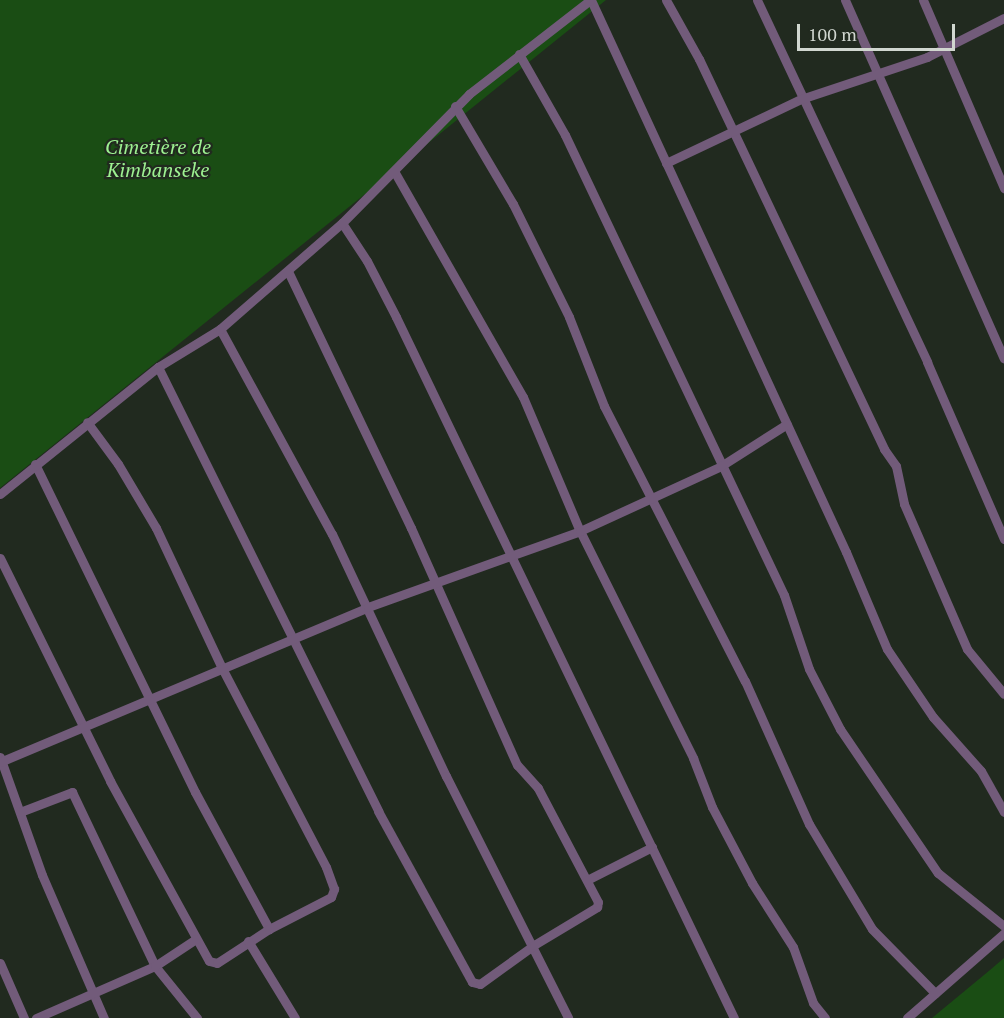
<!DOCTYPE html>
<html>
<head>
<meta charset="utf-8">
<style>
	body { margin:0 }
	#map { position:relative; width:1004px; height:1018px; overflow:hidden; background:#212a1f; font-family:"PT Serif",serif }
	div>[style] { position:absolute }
	.green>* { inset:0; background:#1a4d14 }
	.minor>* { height:9px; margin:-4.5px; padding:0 4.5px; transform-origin:4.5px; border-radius:4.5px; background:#725b7a }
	span { translate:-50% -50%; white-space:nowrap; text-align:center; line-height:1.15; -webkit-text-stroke:4.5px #212a1f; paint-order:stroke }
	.park-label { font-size:20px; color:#9df191; font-style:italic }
	.scale { position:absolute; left:797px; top:24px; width:158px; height:27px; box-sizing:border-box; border:3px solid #d1d7d0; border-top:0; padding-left:8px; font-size:18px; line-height:21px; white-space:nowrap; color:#d1d7d0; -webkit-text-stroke:4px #212a1f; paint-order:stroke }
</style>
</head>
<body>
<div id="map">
	<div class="green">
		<div style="clip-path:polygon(0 0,606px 0,0 488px)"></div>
		<div style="clip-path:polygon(1004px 958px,1004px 1018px,932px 1018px,990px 970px)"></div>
	</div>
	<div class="minor">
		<div style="left:591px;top:0;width:608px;rotate:65.21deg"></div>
		<div style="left:846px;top:552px;width:105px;rotate:67.1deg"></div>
		<div style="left:887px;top:649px;width:82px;rotate:55.9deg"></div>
		<div style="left:933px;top:717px;width:72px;rotate:48.4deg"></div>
		<div style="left:981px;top:771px;width:47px;rotate:60.7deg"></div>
		<div style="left:666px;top:0;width:68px;rotate:60.8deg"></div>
		<div style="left:699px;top:59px;width:432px;rotate:64.6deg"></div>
		<div style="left:884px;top:449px;width:21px;rotate:55deg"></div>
		<div style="left:896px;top:466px;width:39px;rotate:78deg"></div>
		<div style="left:904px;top:504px;width:158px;rotate:66.5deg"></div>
		<div style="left:967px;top:649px;width:58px;rotate:50.6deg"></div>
		<div style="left:757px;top:0;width:400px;rotate:64.8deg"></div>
		<div style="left:927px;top:362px;width:193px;rotate:66.5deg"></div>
		<div style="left:845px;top:0;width:392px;rotate:66.1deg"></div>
		<div style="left:923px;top:0;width:205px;rotate:66.7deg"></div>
		<div style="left:519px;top:54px;width:93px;rotate:60.4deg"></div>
		<div style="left:565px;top:135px;width:509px;rotate:64.54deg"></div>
		<div style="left:784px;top:595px;width:78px;rotate:71.3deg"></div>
		<div style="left:809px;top:669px;width:68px;rotate:62.7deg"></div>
		<div style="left:840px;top:729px;width:174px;rotate:55.8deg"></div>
		<div style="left:938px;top:873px;width:85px;rotate:38.8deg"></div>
		<div style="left:455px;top:106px;width:114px;rotate:59.4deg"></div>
		<div style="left:513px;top:204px;width:126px;rotate:63.6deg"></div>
		<div style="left:569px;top:317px;width:96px;rotate:68.5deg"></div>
		<div style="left:604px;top:406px;width:309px;rotate:62.9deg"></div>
		<div style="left:745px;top:681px;width:157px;rotate:65.9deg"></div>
		<div style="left:809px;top:824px;width:122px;rotate:59deg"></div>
		<div style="left:872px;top:929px;width:90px;rotate:45.5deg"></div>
		<div style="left:666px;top:163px;width:149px;rotate:-25.4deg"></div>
		<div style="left:801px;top:99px;width:133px;rotate:-18.4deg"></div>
		<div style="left:927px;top:57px;width:86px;rotate:-26.9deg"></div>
		<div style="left:394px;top:171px;width:260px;rotate:60.3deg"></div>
		<div style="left:523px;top:397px;width:146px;rotate:67deg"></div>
		<div style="left:580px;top:531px;width:254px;rotate:63.5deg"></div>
		<div style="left:693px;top:758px;width:53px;rotate:68.8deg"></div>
		<div style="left:712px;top:807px;width:86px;rotate:62.2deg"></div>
		<div style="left:752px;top:883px;width:76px;rotate:57.4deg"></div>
		<div style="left:793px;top:947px;width:59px;rotate:70.3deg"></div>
		<div style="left:813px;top:1003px;width:19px;rotate:51deg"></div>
		<div style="left:342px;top:223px;width:45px;rotate:56.7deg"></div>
		<div style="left:367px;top:261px;width:63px;rotate:62.6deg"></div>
		<div style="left:396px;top:317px;width:778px;rotate:64.26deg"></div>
		<div style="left:220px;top:329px;width:234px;rotate:61.4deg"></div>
		<div style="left:332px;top:534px;width:268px;rotate:64.8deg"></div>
		<div style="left:446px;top:776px;width:271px;rotate:63.2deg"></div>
		<div style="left:158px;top:367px;width:496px;rotate:63.6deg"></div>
		<div style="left:378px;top:811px;width:195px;rotate:61.2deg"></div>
		<div style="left:472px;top:982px;width:8px;rotate:14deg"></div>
		<div style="left:480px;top:984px;width:67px;rotate:-35.8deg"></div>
		<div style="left:534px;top:945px;width:74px;rotate:-31.1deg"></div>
		<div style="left:597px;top:907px;width:5px;rotate:-79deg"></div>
		<div style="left:598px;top:902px;width:129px;rotate:-117.8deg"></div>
		<div style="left:538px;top:788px;width:31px;rotate:-132deg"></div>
		<div style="left:517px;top:765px;width:260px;rotate:-114.1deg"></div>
		<div style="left:411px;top:528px;width:285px;rotate:-115.6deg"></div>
		<div style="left:35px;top:464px;width:365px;rotate:64deg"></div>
		<div style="left:195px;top:792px;width:156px;rotate:61.6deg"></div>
		<div style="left:0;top:494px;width:203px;rotate:-38.8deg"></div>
		<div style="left:158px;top:367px;width:73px;rotate:-31.5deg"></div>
		<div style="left:220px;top:329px;width:162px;rotate:-41deg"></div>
		<div style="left:342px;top:223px;width:181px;rotate:-45.4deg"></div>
		<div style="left:469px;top:94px;width:153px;rotate:-37.8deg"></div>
		<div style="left:0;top:558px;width:249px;rotate:63.7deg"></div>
		<div style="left:110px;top:781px;width:205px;rotate:61.2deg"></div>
		<div style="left:209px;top:961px;width:8px;rotate:14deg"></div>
		<div style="left:217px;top:963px;width:62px;rotate:-33.2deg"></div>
		<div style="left:269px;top:929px;width:70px;rotate:-27.3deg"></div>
		<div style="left:331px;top:897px;width:9px;rotate:-69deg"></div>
		<div style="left:334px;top:889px;width:23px;rotate:-110deg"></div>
		<div style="left:326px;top:867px;width:227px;rotate:-117.6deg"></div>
		<div style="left:221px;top:666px;width:153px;rotate:-115.2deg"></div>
		<div style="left:156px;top:528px;width:74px;rotate:-120.7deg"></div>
		<div style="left:118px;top:464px;width:52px;rotate:-126.4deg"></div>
		<div style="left:0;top:757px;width:125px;rotate:70.4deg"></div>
		<div style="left:42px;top:875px;width:156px;rotate:66.6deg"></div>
		<div style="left:0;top:762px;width:399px;rotate:-22.8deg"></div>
		<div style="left:368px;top:607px;width:225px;rotate:-19.7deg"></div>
		<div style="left:580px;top:531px;width:155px;rotate:-24.7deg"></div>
		<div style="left:721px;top:466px;width:78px;rotate:-32.5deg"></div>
		<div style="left:20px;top:812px;width:56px;rotate:-21deg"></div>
		<div style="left:72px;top:792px;width:193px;rotate:64.5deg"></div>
		<div style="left:155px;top:966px;width:67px;rotate:51.1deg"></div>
		<div style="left:587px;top:880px;width:73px;rotate:-26.9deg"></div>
		<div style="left:248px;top:941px;width:90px;rotate:58.6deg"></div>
		<div style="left:0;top:963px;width:60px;rotate:66.4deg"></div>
		<div style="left:36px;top:1018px;width:130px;rotate:-23.6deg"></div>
		<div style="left:155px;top:966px;width:49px;rotate:-33.4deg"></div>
		<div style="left:907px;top:1018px;width:129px;rotate:-41.2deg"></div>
	</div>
	<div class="park-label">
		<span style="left:158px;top:158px">Cimetière de<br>Kimbanseke</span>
	</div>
	<div class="scale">100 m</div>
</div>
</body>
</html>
